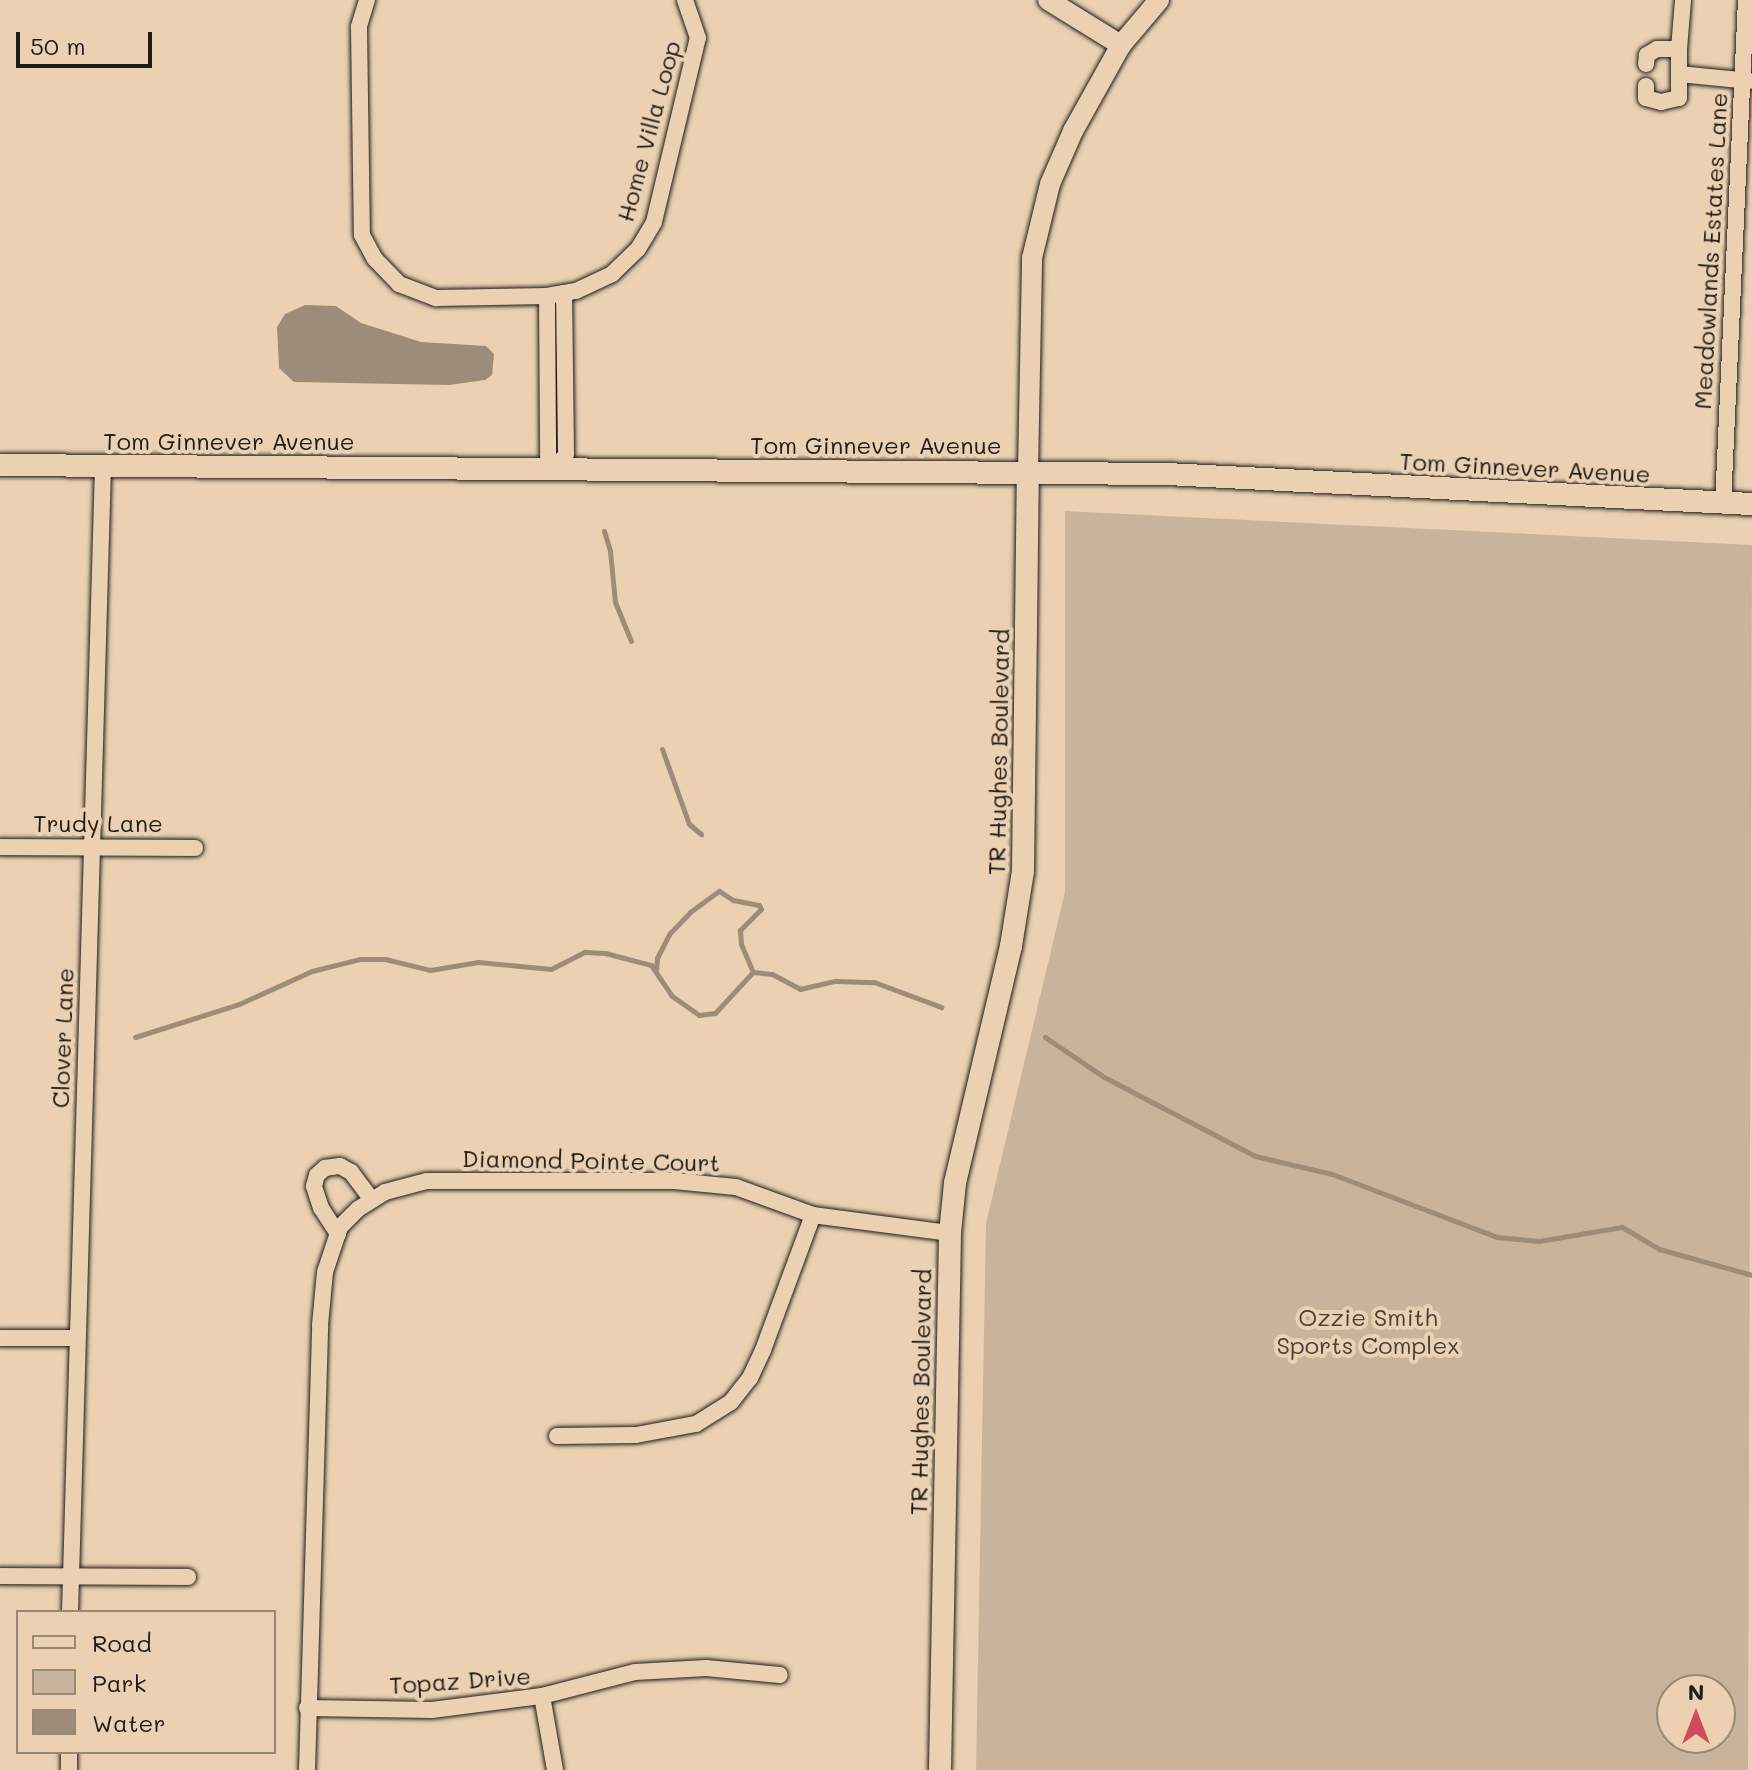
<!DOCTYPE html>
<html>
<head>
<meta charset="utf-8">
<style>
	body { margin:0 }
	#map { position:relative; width:1752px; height:1770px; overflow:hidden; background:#ebd1b2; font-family:Mali,sans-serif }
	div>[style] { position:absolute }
	.green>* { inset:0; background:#c9b39a }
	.water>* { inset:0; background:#9c8c79 }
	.stream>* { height:5px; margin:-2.5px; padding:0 2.5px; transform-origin:2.5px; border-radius:2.5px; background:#9c8c79 }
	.roads { filter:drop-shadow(0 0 2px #1c1c1c) drop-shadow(0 0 2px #1c1c1c) }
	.minor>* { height:16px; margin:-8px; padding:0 8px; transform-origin:8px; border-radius:8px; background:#ebd1b2 }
	.tertiary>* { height:20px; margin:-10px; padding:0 10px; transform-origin:10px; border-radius:10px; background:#ebd1b2 }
	.secondary>* { height:22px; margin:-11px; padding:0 11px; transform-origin:11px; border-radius:11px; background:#ebd1b2 }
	span { translate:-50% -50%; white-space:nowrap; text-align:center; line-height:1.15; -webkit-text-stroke:8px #ebd1b2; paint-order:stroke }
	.street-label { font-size:24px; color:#1c1c1c }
	.park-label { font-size:24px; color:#47423c }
	.legend { position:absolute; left:16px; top:1610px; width:260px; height:144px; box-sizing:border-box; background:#ebd1b2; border:2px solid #988976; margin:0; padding:10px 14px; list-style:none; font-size:24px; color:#1c1c1c }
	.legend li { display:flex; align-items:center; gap:16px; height:40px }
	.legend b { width:40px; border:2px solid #988976 }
	.north { position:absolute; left:1656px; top:1674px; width:80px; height:80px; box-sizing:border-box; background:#ebd1b2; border:2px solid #988976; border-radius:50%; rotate:0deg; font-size:22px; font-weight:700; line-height:32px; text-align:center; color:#1c1c1c }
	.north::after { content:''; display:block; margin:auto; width:28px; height:36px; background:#d1495b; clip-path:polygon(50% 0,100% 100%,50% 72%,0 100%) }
	.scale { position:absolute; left:16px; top:32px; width:136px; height:36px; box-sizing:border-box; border:4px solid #1c1c1c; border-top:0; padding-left:10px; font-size:24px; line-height:28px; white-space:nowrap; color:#1c1c1c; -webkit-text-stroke:6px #ebd1b2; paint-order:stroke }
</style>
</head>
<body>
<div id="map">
	<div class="green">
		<div style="clip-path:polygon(evenodd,1065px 511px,1752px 545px,1748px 1770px,976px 1770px,986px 1223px,1065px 892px,1065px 511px,1672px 1690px,1720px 1690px,1720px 1738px,1672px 1738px,1672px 1690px)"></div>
	</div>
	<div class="water">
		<div style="clip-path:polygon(305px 305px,336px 306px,361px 323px,421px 342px,486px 346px,494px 354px,492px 375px,485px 380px,449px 385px,294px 382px,279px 368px,277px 327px,285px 314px)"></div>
	</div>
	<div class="stream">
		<div style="left:604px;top:531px;width:21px;rotate:73deg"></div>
		<div style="left:610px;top:551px;width:51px;rotate:84.4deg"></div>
		<div style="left:615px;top:602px;width:42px;rotate:67.7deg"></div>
		<div style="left:662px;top:749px;width:80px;rotate:70.2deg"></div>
		<div style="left:689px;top:824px;width:16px;rotate:40deg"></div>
		<div style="left:656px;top:970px;width:12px;rotate:-85deg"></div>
		<div style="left:657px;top:958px;width:28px;rotate:-63deg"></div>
		<div style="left:670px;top:933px;width:29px;rotate:-46deg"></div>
		<div style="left:690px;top:912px;width:36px;rotate:-36deg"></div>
		<div style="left:719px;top:891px;width:17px;rotate:33deg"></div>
		<div style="left:733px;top:900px;width:26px;rotate:11deg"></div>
		<div style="left:759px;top:905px;width:4px;rotate:63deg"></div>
		<div style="left:761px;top:909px;width:30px;rotate:135deg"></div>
		<div style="left:740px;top:930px;width:14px;rotate:86deg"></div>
		<div style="left:741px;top:944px;width:30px;rotate:67deg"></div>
		<div style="left:135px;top:1037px;width:109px;rotate:-17.6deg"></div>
		<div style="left:239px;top:1004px;width:80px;rotate:-24.3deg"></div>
		<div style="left:312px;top:971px;width:49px;rotate:-14deg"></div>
		<div style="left:360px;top:959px;width:25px"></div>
		<div style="left:385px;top:959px;width:46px;rotate:13.7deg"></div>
		<div style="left:430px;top:970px;width:49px;rotate:-9.5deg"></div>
		<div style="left:478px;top:962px;width:73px;rotate:5.5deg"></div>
		<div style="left:551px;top:969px;width:38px;rotate:-27deg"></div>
		<div style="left:585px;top:952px;width:20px;rotate:3deg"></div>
		<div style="left:605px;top:953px;width:48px;rotate:14.6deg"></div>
		<div style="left:651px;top:965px;width:37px;rotate:56deg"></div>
		<div style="left:672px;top:996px;width:33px;rotate:35deg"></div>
		<div style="left:699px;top:1015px;width:16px;rotate:-7deg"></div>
		<div style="left:715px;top:1013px;width:56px;rotate:-47.2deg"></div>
		<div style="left:753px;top:972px;width:19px;rotate:6deg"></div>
		<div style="left:772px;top:974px;width:32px;rotate:28deg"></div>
		<div style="left:800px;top:989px;width:37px;rotate:-13deg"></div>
		<div style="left:836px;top:981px;width:38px;rotate:2deg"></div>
		<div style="left:874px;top:982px;width:72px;rotate:20.5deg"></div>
		<div style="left:1045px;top:1037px;width:71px;rotate:34.1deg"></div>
		<div style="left:1104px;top:1077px;width:170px;rotate:27.6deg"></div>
		<div style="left:1255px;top:1156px;width:79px;rotate:13.2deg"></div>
		<div style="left:1332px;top:1174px;width:177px;rotate:20.9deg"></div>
		<div style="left:1497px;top:1237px;width:42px;rotate:5.4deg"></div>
		<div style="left:1539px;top:1241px;width:84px;rotate:-9.6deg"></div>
		<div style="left:1622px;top:1227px;width:43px;rotate:30.7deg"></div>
		<div style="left:1659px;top:1249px;width:97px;rotate:15.6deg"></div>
	</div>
	<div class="roads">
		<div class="minor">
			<div style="left:367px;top:0;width:28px;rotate:107deg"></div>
			<div style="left:359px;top:27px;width:208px;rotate:89.2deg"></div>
			<div style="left:362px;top:235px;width:27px;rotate:62deg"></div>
			<div style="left:375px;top:259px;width:35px;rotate:46deg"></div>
			<div style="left:399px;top:284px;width:40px;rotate:21deg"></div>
			<div style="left:436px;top:298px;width:111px;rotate:-1deg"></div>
			<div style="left:547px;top:296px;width:29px;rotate:-10deg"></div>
			<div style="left:576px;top:291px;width:40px;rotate:-25deg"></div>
			<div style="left:612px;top:274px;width:36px;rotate:-44deg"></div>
			<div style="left:638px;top:249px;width:31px;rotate:-59deg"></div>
			<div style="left:654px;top:222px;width:189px;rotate:-76.6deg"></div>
			<div style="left:698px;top:38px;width:40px;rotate:-108.9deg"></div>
			<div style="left:1679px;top:49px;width:49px;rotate:-85.3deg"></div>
			<div style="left:1679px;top:74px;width:71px;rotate:5.6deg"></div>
			<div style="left:1646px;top:86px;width:12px;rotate:90deg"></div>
			<div style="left:1646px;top:98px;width:16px;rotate:15deg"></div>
			<div style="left:1661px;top:102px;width:18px;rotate:-13deg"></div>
			<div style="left:1679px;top:98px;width:49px;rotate:-90deg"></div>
			<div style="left:1679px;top:49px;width:22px;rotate:180deg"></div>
			<div style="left:1657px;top:49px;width:12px;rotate:149deg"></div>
			<div style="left:1647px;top:55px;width:9px;rotate:96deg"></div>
			<div style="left:547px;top:296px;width:159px;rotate:89.6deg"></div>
			<div style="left:548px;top:455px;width:17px;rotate:57deg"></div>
			<div style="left:557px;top:469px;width:17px;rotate:-59deg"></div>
			<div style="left:566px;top:454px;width:161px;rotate:-90.7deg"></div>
			<div style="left:1723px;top:504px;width:505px;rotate:-87.39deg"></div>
			<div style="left:0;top:847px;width:195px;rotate:0.3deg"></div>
			<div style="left:338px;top:1234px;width:31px;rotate:-123deg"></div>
			<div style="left:321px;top:1208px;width:23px;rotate:-108deg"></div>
			<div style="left:314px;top:1186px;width:11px;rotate:-75deg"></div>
			<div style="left:317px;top:1175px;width:11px;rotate:-41deg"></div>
			<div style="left:325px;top:1168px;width:15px;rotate:-8deg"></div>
			<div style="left:340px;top:1166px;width:13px;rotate:29deg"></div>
			<div style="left:351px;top:1172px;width:35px;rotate:53deg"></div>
			<div style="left:0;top:1338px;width:77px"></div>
			<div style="left:557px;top:1436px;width:79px;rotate:-0.7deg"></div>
			<div style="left:636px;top:1435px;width:61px;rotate:-10.4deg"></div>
			<div style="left:696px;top:1424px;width:41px;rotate:-32.2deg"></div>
			<div style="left:731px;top:1402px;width:31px;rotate:-52deg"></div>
			<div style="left:750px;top:1378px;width:31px;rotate:-65deg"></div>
			<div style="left:763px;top:1350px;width:144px;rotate:-69.7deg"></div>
			<div style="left:0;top:1576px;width:188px;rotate:0.3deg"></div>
			<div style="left:70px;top:1612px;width:1146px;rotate:-88.35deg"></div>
			<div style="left:542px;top:1696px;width:96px;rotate:-14.5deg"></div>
			<div style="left:635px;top:1672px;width:71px;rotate:-3.2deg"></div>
			<div style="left:706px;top:1668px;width:74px;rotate:5.4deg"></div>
			<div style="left:307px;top:1708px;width:125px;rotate:0.9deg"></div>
			<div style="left:432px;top:1710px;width:111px;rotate:-7.3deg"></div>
			<div style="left:542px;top:1696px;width:75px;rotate:80deg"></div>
			<div style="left:69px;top:1770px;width:18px;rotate:-90deg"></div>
			<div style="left:307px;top:1770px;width:445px;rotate:-88.3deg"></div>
			<div style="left:320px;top:1325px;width:53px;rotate:-84.6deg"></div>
			<div style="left:325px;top:1272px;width:47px;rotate:-71.6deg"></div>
			<div style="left:340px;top:1227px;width:25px;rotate:-45deg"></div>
			<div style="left:358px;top:1209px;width:32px;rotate:-32deg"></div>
			<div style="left:385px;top:1192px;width:43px;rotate:-14.7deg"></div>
			<div style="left:427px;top:1181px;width:247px"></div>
			<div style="left:674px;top:1181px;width:62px;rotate:5.5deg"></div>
			<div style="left:736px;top:1187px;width:82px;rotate:20deg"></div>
			<div style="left:813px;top:1215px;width:138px;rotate:7.5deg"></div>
		</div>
		<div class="tertiary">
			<div style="left:1048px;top:0;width:86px;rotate:31.7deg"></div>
			<div style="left:1028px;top:471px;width:213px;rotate:-88.9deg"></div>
			<div style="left:1032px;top:258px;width:76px;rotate:-76.3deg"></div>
			<div style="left:1050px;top:184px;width:58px;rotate:-66.5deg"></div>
			<div style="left:1073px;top:131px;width:98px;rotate:-60.8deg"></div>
			<div style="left:1121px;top:45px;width:59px;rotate:-49.8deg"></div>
		</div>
		<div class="secondary">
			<div style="left:0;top:465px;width:1167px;rotate:0.44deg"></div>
			<div style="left:1167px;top:474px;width:586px;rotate:2.94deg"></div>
			<div style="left:940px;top:1770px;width:537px;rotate:-88.93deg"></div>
			<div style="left:950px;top:1233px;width:50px;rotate:-84.3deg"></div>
			<div style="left:955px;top:1183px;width:244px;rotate:-76.7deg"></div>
			<div style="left:1011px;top:946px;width:76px;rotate:-80.9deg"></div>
			<div style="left:1023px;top:871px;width:400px;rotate:-89.3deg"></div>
		</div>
	</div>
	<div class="street-label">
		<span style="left:648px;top:131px;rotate:-75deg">Home Villa Loop</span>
		<span style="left:1710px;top:251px;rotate:-87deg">Meadowlands Estates Lane</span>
		<span style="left:229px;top:441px">Tom Ginnever Avenue</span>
		<span style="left:876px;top:445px">Tom Ginnever Avenue</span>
		<span style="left:1525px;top:467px;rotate:3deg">Tom Ginnever Avenue</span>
		<span style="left:998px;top:752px;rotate:-89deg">TR Hughes Boulevard</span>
		<span style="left:98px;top:823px">Trudy Lane</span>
		<span style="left:62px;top:1038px;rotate:-88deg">Clover Lane</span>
		<span style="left:591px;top:1160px;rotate:1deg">Diamond Pointe Court</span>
		<span style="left:920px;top:1392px;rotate:-89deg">TR Hughes Boulevard</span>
		<span style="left:460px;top:1680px;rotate:-4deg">Topaz Drive</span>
	</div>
	<div class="park-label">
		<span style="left:1368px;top:1331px">Ozzie Smith<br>Sports Complex</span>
	</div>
	<ul class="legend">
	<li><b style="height:10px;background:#ebd1b2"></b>Road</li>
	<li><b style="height:22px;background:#c9b39a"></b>Park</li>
	<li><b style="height:22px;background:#9c8c79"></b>Water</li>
	</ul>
	<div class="north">N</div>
	<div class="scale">50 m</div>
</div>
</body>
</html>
